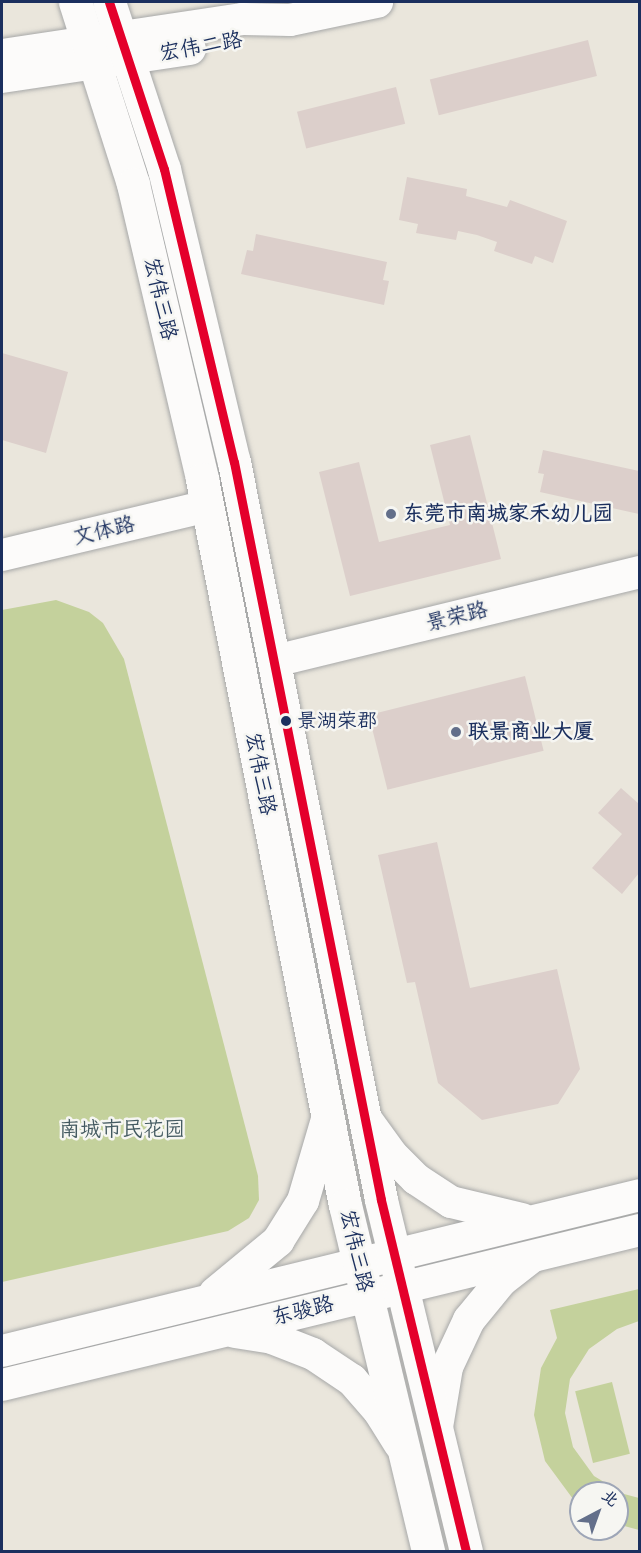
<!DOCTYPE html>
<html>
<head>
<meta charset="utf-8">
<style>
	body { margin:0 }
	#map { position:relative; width:641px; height:1553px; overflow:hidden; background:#eae6dc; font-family:"Balsamiq Sans","LXGW WenKai TC",sans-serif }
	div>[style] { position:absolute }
	.green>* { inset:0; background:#c4d19c; transform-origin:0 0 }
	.building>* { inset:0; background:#dccfcb; transform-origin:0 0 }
	.roads { filter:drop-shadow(0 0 2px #a7a8a8) drop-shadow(0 0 2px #a7a8a8) }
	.minor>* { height:32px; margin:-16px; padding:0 16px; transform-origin:16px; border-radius:16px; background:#fcfbfa }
	.major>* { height:33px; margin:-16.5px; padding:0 16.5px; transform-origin:16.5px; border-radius:16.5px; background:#fcfbfa }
	.bus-1>* { height:9px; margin:-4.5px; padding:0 4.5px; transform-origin:4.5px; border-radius:4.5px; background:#e4002b }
	.dots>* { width:16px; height:16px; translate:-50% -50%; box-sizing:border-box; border:3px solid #f6f6f2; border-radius:50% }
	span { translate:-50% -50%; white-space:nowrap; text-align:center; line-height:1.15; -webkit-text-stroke:5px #f6f6f2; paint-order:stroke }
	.bus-label { font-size:20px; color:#1b2f5e }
	.left { translate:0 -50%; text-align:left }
	.street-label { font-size:21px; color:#1b2f5e }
	.poi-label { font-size:21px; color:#1b2f5e; font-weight:700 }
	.park-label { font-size:21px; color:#445a61 }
	.frame { position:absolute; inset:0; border:3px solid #1b2f5e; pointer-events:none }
	.north { position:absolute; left:569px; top:1481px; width:60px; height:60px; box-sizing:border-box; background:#f6f6f2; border:2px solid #9ea6b7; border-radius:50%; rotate:41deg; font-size:16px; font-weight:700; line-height:24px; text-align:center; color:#1b2f5e }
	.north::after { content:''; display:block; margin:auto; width:21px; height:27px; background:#636f8a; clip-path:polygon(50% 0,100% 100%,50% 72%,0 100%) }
</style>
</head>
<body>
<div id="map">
	<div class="green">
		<div style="clip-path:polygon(56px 600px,89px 612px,103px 623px,124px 659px,258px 1176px,259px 1200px,249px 1218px,228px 1231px,2px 1282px,2px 610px)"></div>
		<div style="clip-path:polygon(639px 1289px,639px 1321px,617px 1329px,589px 1349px,570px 1379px,565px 1413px,573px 1447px,594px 1476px,624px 1494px,639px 1498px,639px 1530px,617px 1524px,617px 1493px,581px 1493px,581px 1505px,573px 1499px,545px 1461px,534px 1415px,541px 1368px,557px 1338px,550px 1310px)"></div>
		<div style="left:612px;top:1382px;width:74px;height:38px;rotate:76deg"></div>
	</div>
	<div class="building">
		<div style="left:588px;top:40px;width:37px;height:163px;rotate:76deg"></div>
		<div style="left:396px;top:87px;width:38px;height:102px;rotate:76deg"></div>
		<div style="clip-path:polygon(407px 177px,467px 189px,466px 196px,507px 207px,510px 200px,567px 221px,553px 263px,535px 256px,532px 264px,494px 251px,497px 242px,477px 235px,458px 231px,456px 240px,416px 233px,418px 224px,399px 220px)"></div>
		<div style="clip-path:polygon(256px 234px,387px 262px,383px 280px,389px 281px,384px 305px,241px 274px,247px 250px,253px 251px)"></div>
		<div style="clip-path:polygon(2px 353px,68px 372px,46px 453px,2px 440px)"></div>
		<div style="clip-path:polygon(470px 435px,501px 559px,350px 596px,319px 472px,359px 462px,379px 542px,450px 525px,430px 445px)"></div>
		<div style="clip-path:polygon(543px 450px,639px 471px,639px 514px,540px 492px,544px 474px,538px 473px)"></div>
		<div style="left:525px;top:676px;width:77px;height:161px;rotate:76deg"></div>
		<div style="clip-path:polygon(621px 788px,639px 804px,639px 873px,622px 894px,592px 868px,622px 834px,598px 813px)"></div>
		<div style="clip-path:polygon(437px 842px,470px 988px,557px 969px,580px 1069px,558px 1104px,482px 1120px,438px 1083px,415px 982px,407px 983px,378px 855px)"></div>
	</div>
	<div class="roads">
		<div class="minor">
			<div style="left:2px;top:55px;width:244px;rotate:-8.5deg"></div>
			<div style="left:243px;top:19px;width:47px;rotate:1.2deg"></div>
			<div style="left:290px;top:20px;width:89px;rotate:-11.7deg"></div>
			<div style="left:2px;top:77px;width:190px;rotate:-8.5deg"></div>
			<div style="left:2px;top:555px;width:211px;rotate:-13.4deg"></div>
			<div style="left:275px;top:661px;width:376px;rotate:-13.7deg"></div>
			<div style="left:366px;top:1119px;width:44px;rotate:54.2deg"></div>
			<div style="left:392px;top:1155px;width:34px;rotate:45deg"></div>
			<div style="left:416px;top:1179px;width:42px;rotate:33.3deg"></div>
			<div style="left:451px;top:1202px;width:73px;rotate:13.5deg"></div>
			<div style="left:215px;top:1293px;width:82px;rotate:-39.5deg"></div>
			<div style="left:278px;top:1241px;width:47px;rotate:-58deg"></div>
			<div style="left:303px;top:1201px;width:89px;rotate:-73.6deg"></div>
			<div style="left:235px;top:1332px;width:37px;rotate:9deg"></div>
			<div style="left:272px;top:1338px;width:44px;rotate:21.3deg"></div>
			<div style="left:313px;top:1354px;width:47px;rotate:33.7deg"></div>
			<div style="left:352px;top:1380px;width:41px;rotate:48.9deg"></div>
			<div style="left:379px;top:1411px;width:39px;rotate:58deg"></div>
			<div style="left:2px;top:1351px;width:657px;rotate:-13.74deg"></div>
			<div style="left:2px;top:1385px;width:657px;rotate:-13.66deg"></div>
			<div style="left:437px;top:1427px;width:61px;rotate:-80.5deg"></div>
			<div style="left:447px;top:1367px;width:52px;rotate:-64.9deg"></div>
			<div style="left:469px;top:1320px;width:50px;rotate:-50.6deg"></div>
			<div style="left:501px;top:1281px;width:37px;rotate:-38deg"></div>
		</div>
		<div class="major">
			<div style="left:75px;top:2px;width:191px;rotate:72.3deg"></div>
			<div style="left:133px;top:184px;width:303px;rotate:76.8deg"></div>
			<div style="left:202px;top:479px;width:740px;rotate:78.86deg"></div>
			<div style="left:345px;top:1205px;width:357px;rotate:76.5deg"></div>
			<div style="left:109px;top:2px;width:176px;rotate:71.8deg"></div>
			<div style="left:164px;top:169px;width:301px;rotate:76.6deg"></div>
			<div style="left:234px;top:462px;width:752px;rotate:78.73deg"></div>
			<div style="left:381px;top:1200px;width:362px;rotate:76.4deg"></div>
		</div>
	</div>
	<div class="bus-1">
		<div style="left:109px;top:2px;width:176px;rotate:71.8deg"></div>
		<div style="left:164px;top:169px;width:301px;rotate:76.6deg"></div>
		<div style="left:234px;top:462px;width:752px;rotate:78.73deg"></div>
		<div style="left:381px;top:1200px;width:362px;rotate:76.4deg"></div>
	</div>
	<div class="dots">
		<div style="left:391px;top:514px;background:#636f8a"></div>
		<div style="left:286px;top:721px;background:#1b2f5e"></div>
		<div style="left:456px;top:732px;background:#636f8a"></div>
	</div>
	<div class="bus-label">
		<span class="left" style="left:297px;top:721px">景湖荣郡</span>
	</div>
	<div class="street-label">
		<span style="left:201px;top:47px;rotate:-10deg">宏伟二路</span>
		<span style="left:160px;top:299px;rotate:77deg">宏伟三路</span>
		<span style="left:104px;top:531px;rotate:-13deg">文体路</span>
		<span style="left:457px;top:617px;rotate:-14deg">景荣路</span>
		<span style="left:260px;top:774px;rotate:79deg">宏伟三路</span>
		<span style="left:356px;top:1251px;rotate:77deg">宏伟三路</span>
		<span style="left:303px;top:1311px;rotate:-14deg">东骏路</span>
	</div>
	<div class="poi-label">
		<span class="left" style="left:403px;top:514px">东莞市南城家禾幼儿园</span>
		<span class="left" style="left:468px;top:732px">联景商业大厦</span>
	</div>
	<div class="park-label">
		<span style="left:122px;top:1130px">南城市民花园</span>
	</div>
	<div class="frame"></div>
	<div class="north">北</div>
</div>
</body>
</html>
